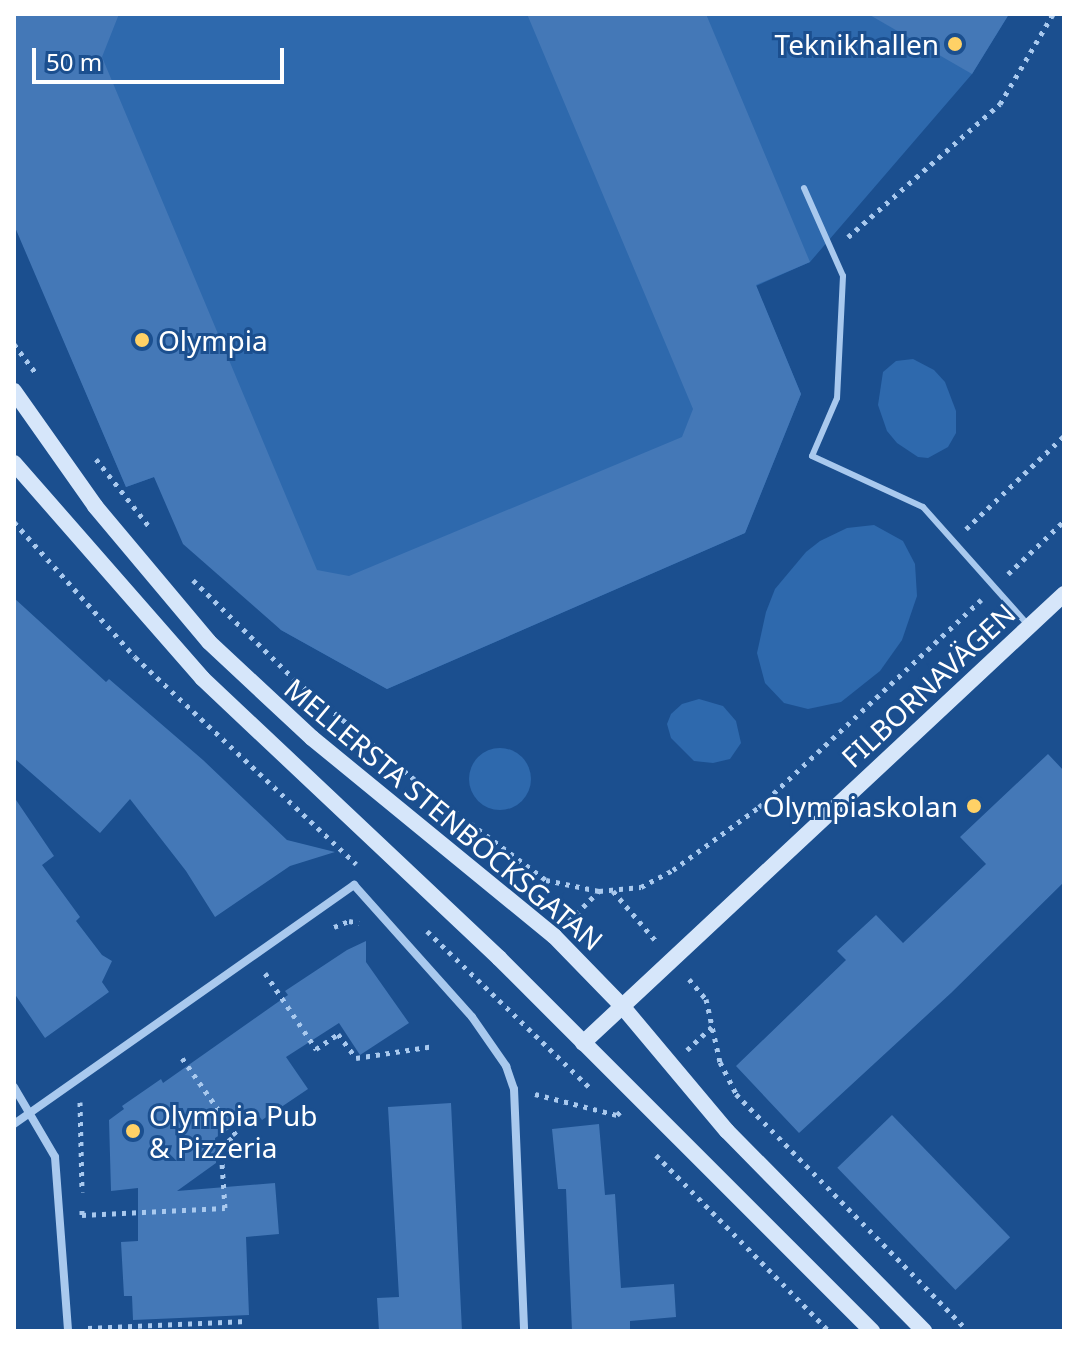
<!DOCTYPE html>
<html>
<head>
<meta charset="utf-8">
<style>
	body { margin:0 }
	#map { position:relative; width:1078px; height:1345px; overflow:hidden; background:#1b4f8f; font-family:"Noto Sans",sans-serif }
	div>[style] { position:absolute }
	.green>* { inset:0; background:#2e69ad }
	.round { border-radius:50% }
	.building>* { inset:0; background:#4478b7; transform-origin:0 0 }
	.path>* { height:5px; margin-top:-2.5px; transform-origin:0; background:repeating-linear-gradient(90deg,#a9c9ee 0 4px,transparent 0 10px) }
	.lane>* { height:6px; margin:-3px; padding:0 3px; transform-origin:3px; border-radius:3px; background:#a9c9ee }
	.street>* { height:8px; margin:-4px; padding:0 4px; transform-origin:4px; border-radius:4px; background:#a9c9ee }
	.secondary>* { height:16px; margin:-8px; padding:0 8px; transform-origin:8px; border-radius:8px; background:#d6e6fa }
	.dots>* { width:22px; height:22px; translate:-50% -50%; box-sizing:border-box; border:4px solid #1b4f8f; border-radius:50% }
	span { translate:-50% -50%; white-space:nowrap; text-align:center; line-height:1.15; -webkit-text-stroke:6px #1b4f8f; paint-order:stroke }
	.poi-label { font-size:28px; color:#fff }
	.right { translate:-100% -50%; text-align:right }
	.left { translate:0 -50%; text-align:left }
	.street-label { font-size:28px; color:#fff }
	.frame { position:absolute; inset:0; border:16px solid #fff; pointer-events:none }
	.scale { position:absolute; left:32px; top:48px; width:252px; height:36px; box-sizing:border-box; border:4px solid #fff; border-top:0; padding-left:10px; font-size:24px; line-height:28px; white-space:nowrap; color:#fff; -webkit-text-stroke:6px #1b4f8f; paint-order:stroke }
</style>
</head>
<body>
<div id="map">
	<div class="green">
		<div style="clip-path:polygon(14px 14px,1009px 14px,972px 74px,810px 262px,756px 286px,801px 394px,745px 533px,387px 689px,281px 630px,154px 477px,126px 487px,14px 223px)"></div>
		<div style="clip-path:polygon(913px 359px,934px 370px,945px 382px,956px 411px,956px 433px,948px 447px,928px 458px,918px 457px,897px 443px,887px 431px,878px 405px,883px 372px,896px 361px)"></div>
		<div style="clip-path:polygon(874px 525px,903px 541px,915px 564px,917px 596px,902px 640px,880px 671px,841px 702px,808px 709px,784px 703px,765px 683px,757px 653px,766px 612px,775px 589px,806px 552px,820px 541px,847px 528px)"></div>
		<div style="clip-path:polygon(699px 699px,723px 706px,736px 721px,741px 743px,730px 759px,713px 763px,694px 761px,671px 738px,667px 724px,671px 714px,682px 704px)"></div>
		<div class="round" style="left:469px;top:748px;width:62px;height:62px"></div>
	</div>
	<div class="building">
		<div style="clip-path:polygon(14px 14px,119px 14px,102px 57px,317px 570px,349px 576px,682px 437px,693px 409px,527px 14px,706px 14px,810px 262px,756px 285px,801px 394px,745px 533px,387px 689px,281px 630px,183px 544px,154px 477px,126px 487px,14px 225px)"></div>
		<div style="clip-path:polygon(868px 14px,1009px 14px,972px 74px)"></div>
		<div style="clip-path:polygon(14px 598px,106px 682px,109px 679px,203px 760px,287px 840px,335px 852px,290px 866px,215px 917px,186px 871px,130px 799px,100px 833px,14px 758px)"></div>
		<div style="clip-path:polygon(1048px 754px,1064px 771px,1064px 882px,951px 993px,799px 1133px,736px 1066px,846px 960px,837px 951px,876px 915px,903px 943px,986px 864px,960px 837px)"></div>
		<div style="clip-path:polygon(14px 797px,54px 856px,42px 865px,80px 917px,76px 921px,102px 955px,112px 961px,102px 982px,109px 992px,45px 1038px,14px 993px)"></div>
		<div style="clip-path:polygon(366px 941px,366px 962px,409px 1023px,360px 1055px,339px 1023px,286px 1057px,308px 1089px,262px 1120px,256px 1112px,215px 1138px,216px 1163px,177px 1191px,275px 1183px,279px 1234px,246px 1237px,249px 1315px,133px 1320px,132px 1296px,124px 1296px,121px 1242px,138px 1241px,138px 1188px,111px 1191px,109px 1120px,124px 1109px,122px 1106px,161px 1079px,163px 1083px,288px 995px,285px 991px,347px 950px)"></div>
		<div style="clip-path:polygon(451px 1103px,462px 1331px,379px 1331px,377px 1298px,399px 1297px,388px 1107px)"></div>
		<div style="left:892px;top:1115px;width:170px;height:76px;rotate:46deg"></div>
		<div style="clip-path:polygon(599px 1124px,605px 1195px,615px 1194px,621px 1288px,674px 1284px,676px 1317px,630px 1321px,630px 1331px,572px 1331px,566px 1189px,558px 1189px,552px 1129px)"></div>
	</div>
	<div class="path">
		<div style="left:848px;top:237px;width:202px;rotate:-41.2deg"></div>
		<div style="left:1000px;top:104px;width:104px;rotate:-59.5deg"></div>
		<div style="left:14px;top:344px;width:39px;rotate:53deg"></div>
		<div style="left:96px;top:459px;width:89px;rotate:51.8deg"></div>
		<div style="left:14px;top:522px;width:181px;rotate:48.1deg"></div>
		<div style="left:135px;top:657px;width:303px;rotate:43.1deg"></div>
		<div style="left:966px;top:529px;width:135px;rotate:-43.5deg"></div>
		<div style="left:1008px;top:574px;width:77px;rotate:-43.4deg"></div>
		<div style="left:193px;top:580px;width:144px;rotate:44.4deg"></div>
		<div style="left:296px;top:681px;width:185px;rotate:39.7deg"></div>
		<div style="left:438px;top:799px;width:135px;rotate:36.9deg"></div>
		<div style="left:546px;top:880px;width:54px;rotate:11.7deg"></div>
		<div style="left:599px;top:891px;width:42px;rotate:-5.4deg"></div>
		<div style="left:641px;top:887px;width:36px;rotate:-28deg"></div>
		<div style="left:673px;top:870px;width:107px;rotate:-36.2deg"></div>
		<div style="left:759px;top:807px;width:304px;rotate:-43deg"></div>
		<div style="left:613px;top:891px;width:66px;rotate:49.3deg"></div>
		<div style="left:569px;top:921px;width:42px;rotate:-45deg"></div>
		<div style="left:334px;top:927px;width:16px;rotate:-22deg"></div>
		<div style="left:349px;top:921px;width:10px;rotate:11deg"></div>
		<div style="left:427px;top:931px;width:226px;rotate:43.9deg"></div>
		<div style="left:265px;top:973px;width:92px;rotate:56.1deg"></div>
		<div style="left:316px;top:1049px;width:27px;rotate:-34deg"></div>
		<div style="left:338px;top:1034px;width:30px;rotate:53deg"></div>
		<div style="left:356px;top:1058px;width:79px;rotate:-8.7deg"></div>
		<div style="left:689px;top:979px;width:26px;rotate:50deg"></div>
		<div style="left:706px;top:999px;width:65px;rotate:77.5deg"></div>
		<div style="left:720px;top:1062px;width:36px;rotate:63deg"></div>
		<div style="left:736px;top:1094px;width:332px;rotate:45.6deg"></div>
		<div style="left:687px;top:1050px;width:34px;rotate:-43deg"></div>
		<div style="left:535px;top:1094px;width:85px;rotate:14.4deg"></div>
		<div style="left:617px;top:1115px;width:6px;rotate:-45deg"></div>
		<div style="left:80px;top:1102px;width:90px;rotate:88.7deg"></div>
		<div style="left:656px;top:1155px;width:247px;rotate:45.5deg"></div>
		<div style="left:82px;top:1210px;width:5px;rotate:90deg"></div>
		<div style="left:82px;top:1215px;width:143px;rotate:-2.8deg"></div>
		<div style="left:225px;top:1208px;width:61px;rotate:-93.8deg"></div>
		<div style="left:221px;top:1147px;width:19px;rotate:-39deg"></div>
		<div style="left:236px;top:1135px;width:94px;rotate:-125deg"></div>
		<div style="left:88px;top:1328px;width:159px;rotate:-2.5deg"></div>
	</div>
	<div class="lane">
		<div style="left:804px;top:188px;width:96px;rotate:66.1deg"></div>
		<div style="left:843px;top:276px;width:122px;rotate:92.8deg"></div>
		<div style="left:837px;top:398px;width:63px;rotate:113.3deg"></div>
		<div style="left:812px;top:456px;width:122px;rotate:24.7deg"></div>
		<div style="left:923px;top:507px;width:159px;rotate:48.3deg"></div>
	</div>
	<div class="street">
		<div style="left:14px;top:1087px;width:81px;rotate:59.6deg"></div>
		<div style="left:55px;top:1157px;width:174px;rotate:85.7deg"></div>
		<div style="left:14px;top:1124px;width:416px;rotate:-35.1deg"></div>
		<div style="left:354px;top:885px;width:177px;rotate:48.2deg"></div>
		<div style="left:472px;top:1017px;width:60px;rotate:55.2deg"></div>
		<div style="left:506px;top:1066px;width:24px;rotate:71deg"></div>
		<div style="left:514px;top:1089px;width:242px;rotate:87.6deg"></div>
	</div>
	<div class="secondary">
		<div style="left:14px;top:391px;width:141px;rotate:54.8deg"></div>
		<div style="left:95px;top:506px;width:177px;rotate:50deg"></div>
		<div style="left:209px;top:642px;width:141px;rotate:43deg"></div>
		<div style="left:312px;top:738px;width:313px;rotate:39.3deg"></div>
		<div style="left:554px;top:936px;width:98px;rotate:45.8deg"></div>
		<div style="left:622px;top:1006px;width:163px;rotate:50deg"></div>
		<div style="left:727px;top:1131px;width:281px;rotate:45.4deg"></div>
		<div style="left:14px;top:463px;width:286px;rotate:48.8deg"></div>
		<div style="left:202px;top:678px;width:408px;rotate:43.3deg"></div>
		<div style="left:499px;top:958px;width:528px;rotate:45deg"></div>
		<div style="left:583px;top:1043px;width:658px;rotate:-43.03deg"></div>
	</div>
	<div class="dots">
		<div style="left:955px;top:44px;background:#ffd166"></div>
		<div style="left:142px;top:340px;background:#ffd166"></div>
		<div style="left:974px;top:806px;background:#ffd166"></div>
		<div style="left:133px;top:1131px;background:#ffd166"></div>
	</div>
	<div class="poi-label">
		<span class="right" style="left:939px;top:44px">Teknikhallen</span>
		<span class="left" style="left:158px;top:340px">Olympia</span>
		<span class="right" style="left:958px;top:806px">Olympiaskolan</span>
		<span class="left" style="left:149px;top:1131px">Olympia Pub<br>&amp; Pizzeria</span>
	</div>
	<div class="street-label">
		<span style="left:928px;top:685px;rotate:-43deg">FILBORNAVÄGEN</span>
		<span style="left:444px;top:814px;rotate:40deg">MELLERSTA STENBOCKSGATAN</span>
	</div>
	<div class="frame"></div>
	<div class="scale">50 m</div>
</div>
</body>
</html>
